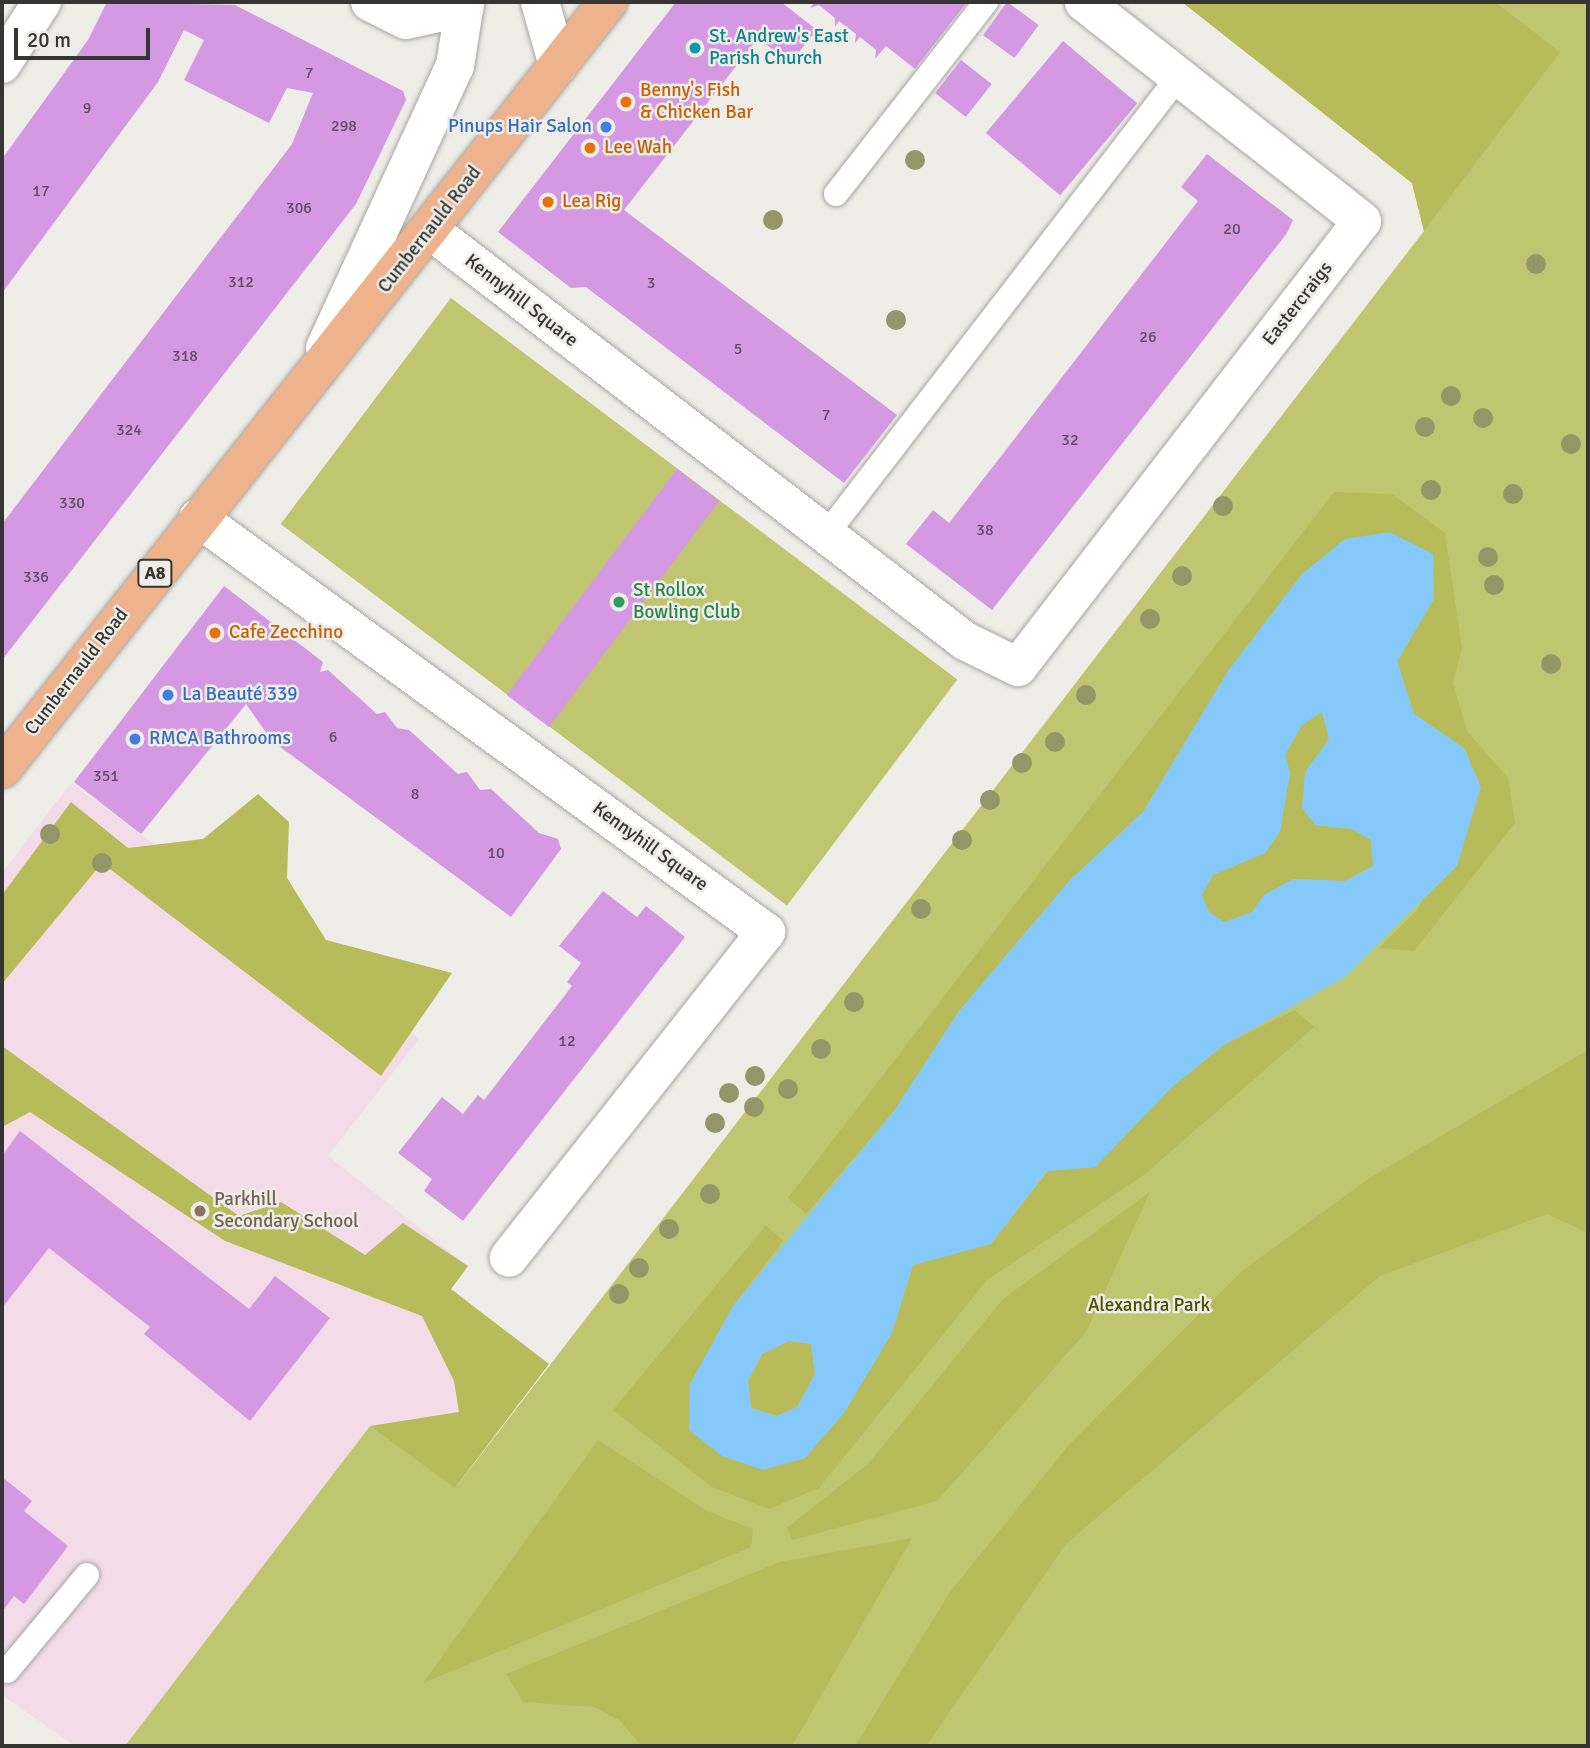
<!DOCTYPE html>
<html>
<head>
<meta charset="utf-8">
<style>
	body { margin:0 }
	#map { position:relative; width:1590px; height:1748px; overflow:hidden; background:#eeede8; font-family:Signika,sans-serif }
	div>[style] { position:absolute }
	.education>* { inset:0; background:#f3dbe7 }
	.green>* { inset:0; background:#c0c56f; transform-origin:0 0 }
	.forest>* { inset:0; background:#b7bb59 }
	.water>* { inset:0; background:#85c9fa }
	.building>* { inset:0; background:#d599e4; transform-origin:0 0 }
	.roads { filter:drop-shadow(0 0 2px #a6a5a1) drop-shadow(0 0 2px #a6a5a1) }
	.service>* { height:24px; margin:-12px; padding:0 12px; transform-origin:12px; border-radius:12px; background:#fff }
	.pedestrian>* { height:37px; margin:-18.5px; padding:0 18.5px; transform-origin:18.5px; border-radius:18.5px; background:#fff }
	.minor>* { height:38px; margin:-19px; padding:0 19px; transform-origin:19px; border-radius:19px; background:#fff }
	.secondary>* { height:38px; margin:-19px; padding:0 19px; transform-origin:19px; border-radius:19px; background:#fff }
	.primary>* { height:38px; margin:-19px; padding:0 19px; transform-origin:19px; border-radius:19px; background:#eeb28d }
	.trees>* { width:20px; height:20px; margin:-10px; border-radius:50%; background:#959668 }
	.dots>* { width:19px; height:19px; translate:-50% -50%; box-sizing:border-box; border:4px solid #eeede8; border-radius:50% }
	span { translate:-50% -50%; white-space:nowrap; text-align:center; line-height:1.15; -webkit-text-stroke:5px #eeede8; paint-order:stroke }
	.number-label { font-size:16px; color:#5d4e5f }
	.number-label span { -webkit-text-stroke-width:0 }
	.shield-label span { padding:2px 5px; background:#eeede8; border:2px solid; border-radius:5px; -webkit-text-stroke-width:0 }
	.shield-label { font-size:18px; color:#353533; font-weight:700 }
	.culture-label { font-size:19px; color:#0d838f }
	.left { translate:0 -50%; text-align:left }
	.food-label { font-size:19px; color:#c56008 }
	.shop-label { font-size:19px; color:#366cbe }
	.right { translate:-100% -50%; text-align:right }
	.street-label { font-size:19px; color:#353533 }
	.leisure-label { font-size:19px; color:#27864d }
	.education-label { font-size:19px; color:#785e54 }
	.park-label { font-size:19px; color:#4c4e00 }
	.frame { position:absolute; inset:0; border:4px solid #353533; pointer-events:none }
	.scale { position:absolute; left:14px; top:28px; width:136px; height:32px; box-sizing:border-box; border:4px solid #353533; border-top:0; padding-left:9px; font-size:21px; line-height:24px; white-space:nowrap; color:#353533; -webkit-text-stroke:5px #eeede8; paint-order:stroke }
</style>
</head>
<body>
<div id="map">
	<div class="education">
		<div style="clip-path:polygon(71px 783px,419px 1039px,328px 1156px,468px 1266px,451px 1289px,549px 1364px,455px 1488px,370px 1426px,125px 1746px,75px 1746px,2px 1695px,2px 873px)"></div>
	</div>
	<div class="green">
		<div style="clip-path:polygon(1182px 2px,1588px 2px,1588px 1746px,125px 1746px,370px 1426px,456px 1487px,1424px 231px,1412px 183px)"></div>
		<div style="left:451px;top:298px;width:634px;height:283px;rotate:37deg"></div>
	</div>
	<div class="forest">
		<div style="clip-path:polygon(1182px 2px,1495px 2px,1560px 52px,1424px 231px,1412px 183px)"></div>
		<div style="clip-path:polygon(1334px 492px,1392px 494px,1445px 533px,1462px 648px,1453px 683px,1467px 731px,1508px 778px,1515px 823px,1414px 951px,1379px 948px,1417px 910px,1481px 787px,1464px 748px,1414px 714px,1397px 662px,1434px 599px,1228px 671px,1143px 812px,1070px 880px,959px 1011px,894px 1111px,806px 1214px,788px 1198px)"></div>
		<div style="clip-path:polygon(1322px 711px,1329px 739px,1305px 772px,1315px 825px,1352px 829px,1371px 840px,1373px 866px,1345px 881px,1293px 879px,1264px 895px,1252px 912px,1224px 922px,1209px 912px,1201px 895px,1213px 875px,1265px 853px,1290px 773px,1285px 755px,1302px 725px)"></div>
		<div style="clip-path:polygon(258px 794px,289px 822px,287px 878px,326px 940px,452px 973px,381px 1076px,102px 863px,2px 984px,2px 895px,71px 802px,128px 848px,203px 839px)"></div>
		<div style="clip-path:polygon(1295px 1010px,1314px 1027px,1145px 1174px,987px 1280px,819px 1488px,769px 1509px,712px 1487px,613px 1410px,766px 1225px,783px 1241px,733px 1306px,690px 1384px,689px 1429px,844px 1413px,892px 1333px,913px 1265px,991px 1244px,1048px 1171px,1095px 1167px,1172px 1087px,1224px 1045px)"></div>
		<div style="clip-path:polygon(2px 1046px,239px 1216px,281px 1202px,365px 1255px,403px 1223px,468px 1266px,451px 1289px,549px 1364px,455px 1488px,370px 1426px,459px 1412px,454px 1381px,422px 1316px,225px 1241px,30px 1112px,2px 1127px)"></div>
		<div style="clip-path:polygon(1588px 1050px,1588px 1233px,1547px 1214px,1380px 1276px,1066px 1544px,926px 1746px,855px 1746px,950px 1592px,1068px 1446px,1243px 1270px,1371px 1177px)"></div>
		<div style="clip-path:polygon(1150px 1192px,1086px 1332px,937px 1501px,792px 1540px,787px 1528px,869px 1463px,1003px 1299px)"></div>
		<div style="clip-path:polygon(789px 1341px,811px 1344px,815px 1374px,797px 1407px,777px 1416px,751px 1408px,748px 1381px,762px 1354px)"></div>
		<div style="clip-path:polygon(598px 1440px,707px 1511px,753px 1529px,751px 1547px,423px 1683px)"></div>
		<div style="clip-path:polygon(912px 1538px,792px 1746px,642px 1746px,619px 1720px,594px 1707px,523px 1702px,506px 1674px,780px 1562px)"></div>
	</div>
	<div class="water">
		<div style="clip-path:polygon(evenodd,1389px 532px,1433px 554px,1434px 599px,1397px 661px,1414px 714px,1464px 748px,1481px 787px,1457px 866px,1345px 977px,1224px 1045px,1172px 1087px,1095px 1167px,1047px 1171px,991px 1244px,913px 1265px,892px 1333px,844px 1413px,805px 1458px,763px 1470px,722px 1456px,689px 1430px,690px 1384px,733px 1306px,894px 1111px,959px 1011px,1070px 880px,1143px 812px,1228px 671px,1302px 574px,1345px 539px,1389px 532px,1322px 712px,1329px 739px,1305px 772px,1302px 808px,1315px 825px,1352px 829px,1371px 840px,1373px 866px,1345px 881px,1293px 879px,1264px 895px,1252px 912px,1224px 922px,1209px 912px,1202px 895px,1213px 875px,1265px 853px,1280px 832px,1290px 773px,1285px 755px,1302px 725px,1322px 712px,1389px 532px,789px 1341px,811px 1344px,815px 1374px,797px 1407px,777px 1416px,751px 1408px,748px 1381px,762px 1354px,789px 1341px)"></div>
	</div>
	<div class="building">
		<div style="clip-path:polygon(107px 2px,235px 5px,403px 91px,406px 100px,356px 204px,2px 660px,2px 524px,292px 144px,313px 93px,287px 88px,269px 123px,184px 80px,204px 40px,184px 30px,158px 82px,2px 293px,2px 159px,88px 40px)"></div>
		<div style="clip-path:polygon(676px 2px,781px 2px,817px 30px,790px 63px,758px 38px,624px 210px,897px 415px,844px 483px,586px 287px,571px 288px,498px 232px)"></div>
		<div style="clip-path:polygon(815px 2px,967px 2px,915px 69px,886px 46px,875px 59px,876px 50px,860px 37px,855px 43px,856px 34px,839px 21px,835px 27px,835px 18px,819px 5px,810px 8px)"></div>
		<div style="left:1007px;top:2px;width:39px;height:41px;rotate:36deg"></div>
		<div style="left:1063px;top:41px;width:97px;height:120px;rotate:40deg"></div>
		<div style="left:961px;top:60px;width:39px;height:42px;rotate:38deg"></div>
		<div style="clip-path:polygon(1207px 154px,1293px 220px,1287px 233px,992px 610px,906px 544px,933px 510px,949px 523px,995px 464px,1198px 201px,1181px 187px)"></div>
		<div style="left:677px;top:469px;width:53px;height:283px;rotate:37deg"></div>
		<div style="clip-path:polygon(224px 586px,323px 662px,320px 672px,328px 670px,377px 714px,385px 712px,397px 728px,409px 730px,458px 774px,467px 772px,480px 790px,491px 789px,539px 833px,558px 839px,561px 849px,511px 917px,272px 741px,246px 704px,141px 834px,74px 782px)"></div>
		<div style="clip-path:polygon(603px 891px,637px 917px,646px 906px,685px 937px,463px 1221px,424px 1191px,432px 1179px,398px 1153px,442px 1097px,463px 1114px,478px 1095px,484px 1100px,572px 986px,567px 982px,581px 963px,559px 946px)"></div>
		<div style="clip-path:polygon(20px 1131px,249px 1309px,275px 1276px,330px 1318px,250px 1421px,144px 1334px,150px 1327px,49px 1248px,2px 1308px,2px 1156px)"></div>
		<div style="clip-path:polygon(2px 1477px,32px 1501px,24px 1511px,68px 1546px,24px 1604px,14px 1596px,2px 1612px)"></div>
	</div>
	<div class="roads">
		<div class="service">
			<div style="left:836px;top:194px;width:244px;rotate:-52deg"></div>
			<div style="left:825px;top:536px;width:580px;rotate:-52.42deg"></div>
			<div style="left:2px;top:1667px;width:6px;rotate:39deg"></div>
			<div style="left:7px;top:1671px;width:125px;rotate:-50.2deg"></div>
		</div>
		<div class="pedestrian">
			<div style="left:406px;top:20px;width:60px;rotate:-12.4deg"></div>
		</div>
		<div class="minor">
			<div style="left:370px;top:2px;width:40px;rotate:26.6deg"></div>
			<div style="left:2px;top:64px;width:74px;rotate:-57.2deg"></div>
			<div style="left:431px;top:231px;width:673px;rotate:37.52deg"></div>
			<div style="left:965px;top:641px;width:59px;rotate:26.1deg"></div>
			<div style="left:1018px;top:667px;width:563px;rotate:-52.36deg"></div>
			<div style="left:1362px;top:221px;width:354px;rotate:-141.8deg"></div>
			<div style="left:198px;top:518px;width:703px;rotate:36.09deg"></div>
			<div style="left:766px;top:932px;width:415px;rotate:128.3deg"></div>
		</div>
		<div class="secondary">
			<div style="left:540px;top:2px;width:66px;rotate:74.1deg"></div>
			<div style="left:325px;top:348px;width:311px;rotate:-65.3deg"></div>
			<div style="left:455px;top:66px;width:65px;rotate:-81.1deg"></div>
		</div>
		<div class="primary">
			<div style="left:2px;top:769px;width:978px;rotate:-51.69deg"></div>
		</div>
	</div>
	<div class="trees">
		<div style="left:915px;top:160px"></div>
		<div style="left:773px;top:220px"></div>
		<div style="left:1536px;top:264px"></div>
		<div style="left:896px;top:320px"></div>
		<div style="left:1451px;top:396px"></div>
		<div style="left:1483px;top:418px"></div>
		<div style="left:1425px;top:427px"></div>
		<div style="left:1571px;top:444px"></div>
		<div style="left:1431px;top:490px"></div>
		<div style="left:1513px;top:494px"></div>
		<div style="left:1223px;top:506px"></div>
		<div style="left:1488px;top:557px"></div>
		<div style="left:1182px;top:576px"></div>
		<div style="left:1494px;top:585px"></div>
		<div style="left:1150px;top:619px"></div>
		<div style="left:1551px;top:664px"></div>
		<div style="left:1086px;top:695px"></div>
		<div style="left:1055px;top:742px"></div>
		<div style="left:1022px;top:763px"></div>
		<div style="left:990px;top:800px"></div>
		<div style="left:50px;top:834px"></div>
		<div style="left:962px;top:840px"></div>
		<div style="left:102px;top:863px"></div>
		<div style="left:921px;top:909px"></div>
		<div style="left:854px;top:1002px"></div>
		<div style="left:821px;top:1049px"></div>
		<div style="left:755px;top:1076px"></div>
		<div style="left:788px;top:1089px"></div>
		<div style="left:729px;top:1093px"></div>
		<div style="left:754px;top:1107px"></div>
		<div style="left:715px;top:1123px"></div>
		<div style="left:710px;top:1194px"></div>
		<div style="left:669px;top:1229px"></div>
		<div style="left:639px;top:1268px"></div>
		<div style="left:619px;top:1294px"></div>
	</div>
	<div class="dots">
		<div style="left:695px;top:48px;background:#0f9aa8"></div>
		<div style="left:626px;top:102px;background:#e8710a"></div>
		<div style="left:606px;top:127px;background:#3f7fe0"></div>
		<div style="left:590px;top:148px;background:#e8710a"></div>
		<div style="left:548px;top:202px;background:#e8710a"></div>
		<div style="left:619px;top:602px;background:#2e9e5b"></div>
		<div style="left:215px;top:633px;background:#e8710a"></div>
		<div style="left:168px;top:695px;background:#3f7fe0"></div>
		<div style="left:135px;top:739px;background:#3f7fe0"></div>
		<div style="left:200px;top:1211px;background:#8d6e63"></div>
	</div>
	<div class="number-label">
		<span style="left:309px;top:73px">7</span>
		<span style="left:87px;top:108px">9</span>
		<span style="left:344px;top:126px">298</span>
		<span style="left:41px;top:191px">17</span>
		<span style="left:299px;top:208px">306</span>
		<span style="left:1232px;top:229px">20</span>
		<span style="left:241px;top:282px">312</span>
		<span style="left:651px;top:283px">3</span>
		<span style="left:1148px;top:337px">26</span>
		<span style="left:738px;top:349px">5</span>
		<span style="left:185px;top:356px">318</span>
		<span style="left:826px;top:415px">7</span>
		<span style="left:129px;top:430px">324</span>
		<span style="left:1070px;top:440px">32</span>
		<span style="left:72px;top:503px">330</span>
		<span style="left:985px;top:530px">38</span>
		<span style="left:36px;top:577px">336</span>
		<span style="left:333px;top:737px">6</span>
		<span style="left:106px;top:776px">351</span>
		<span style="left:415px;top:794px">8</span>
		<span style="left:496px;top:853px">10</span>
		<span style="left:567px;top:1041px">12</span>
	</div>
	<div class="shield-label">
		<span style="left:155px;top:573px">A8</span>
	</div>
	<div class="culture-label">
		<span class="left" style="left:709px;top:48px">St. Andrew's East<br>Parish Church</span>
	</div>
	<div class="food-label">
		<span class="left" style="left:640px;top:102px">Benny's Fish<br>&amp; Chicken Bar</span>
		<span class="left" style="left:604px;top:148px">Lee Wah</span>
		<span class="left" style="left:562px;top:202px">Lea Rig</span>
		<span class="left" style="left:229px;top:633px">Cafe Zecchino</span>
	</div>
	<div class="shop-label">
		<span class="right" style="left:592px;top:127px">Pinups Hair Salon</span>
		<span class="left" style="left:182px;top:695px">La Beauté 339</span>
		<span class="left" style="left:149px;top:739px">RMCA Bathrooms</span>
	</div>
	<div class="street-label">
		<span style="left:430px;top:230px;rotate:-52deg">Cumbernauld Road</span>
		<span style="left:521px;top:301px;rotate:38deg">Kennyhill Square</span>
		<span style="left:1298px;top:304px;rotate:-52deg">Eastercraigs</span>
		<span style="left:77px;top:672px;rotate:-52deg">Cumbernauld Road</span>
		<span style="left:650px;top:847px;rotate:36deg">Kennyhill Square</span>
	</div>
	<div class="leisure-label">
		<span class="left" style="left:633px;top:602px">St Rollox<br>Bowling Club</span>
	</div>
	<div class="education-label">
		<span class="left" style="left:214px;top:1211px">Parkhill<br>Secondary School</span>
	</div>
	<div class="park-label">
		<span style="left:1149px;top:1306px">Alexandra Park</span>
	</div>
	<div class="frame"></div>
	<div class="scale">20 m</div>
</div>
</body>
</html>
